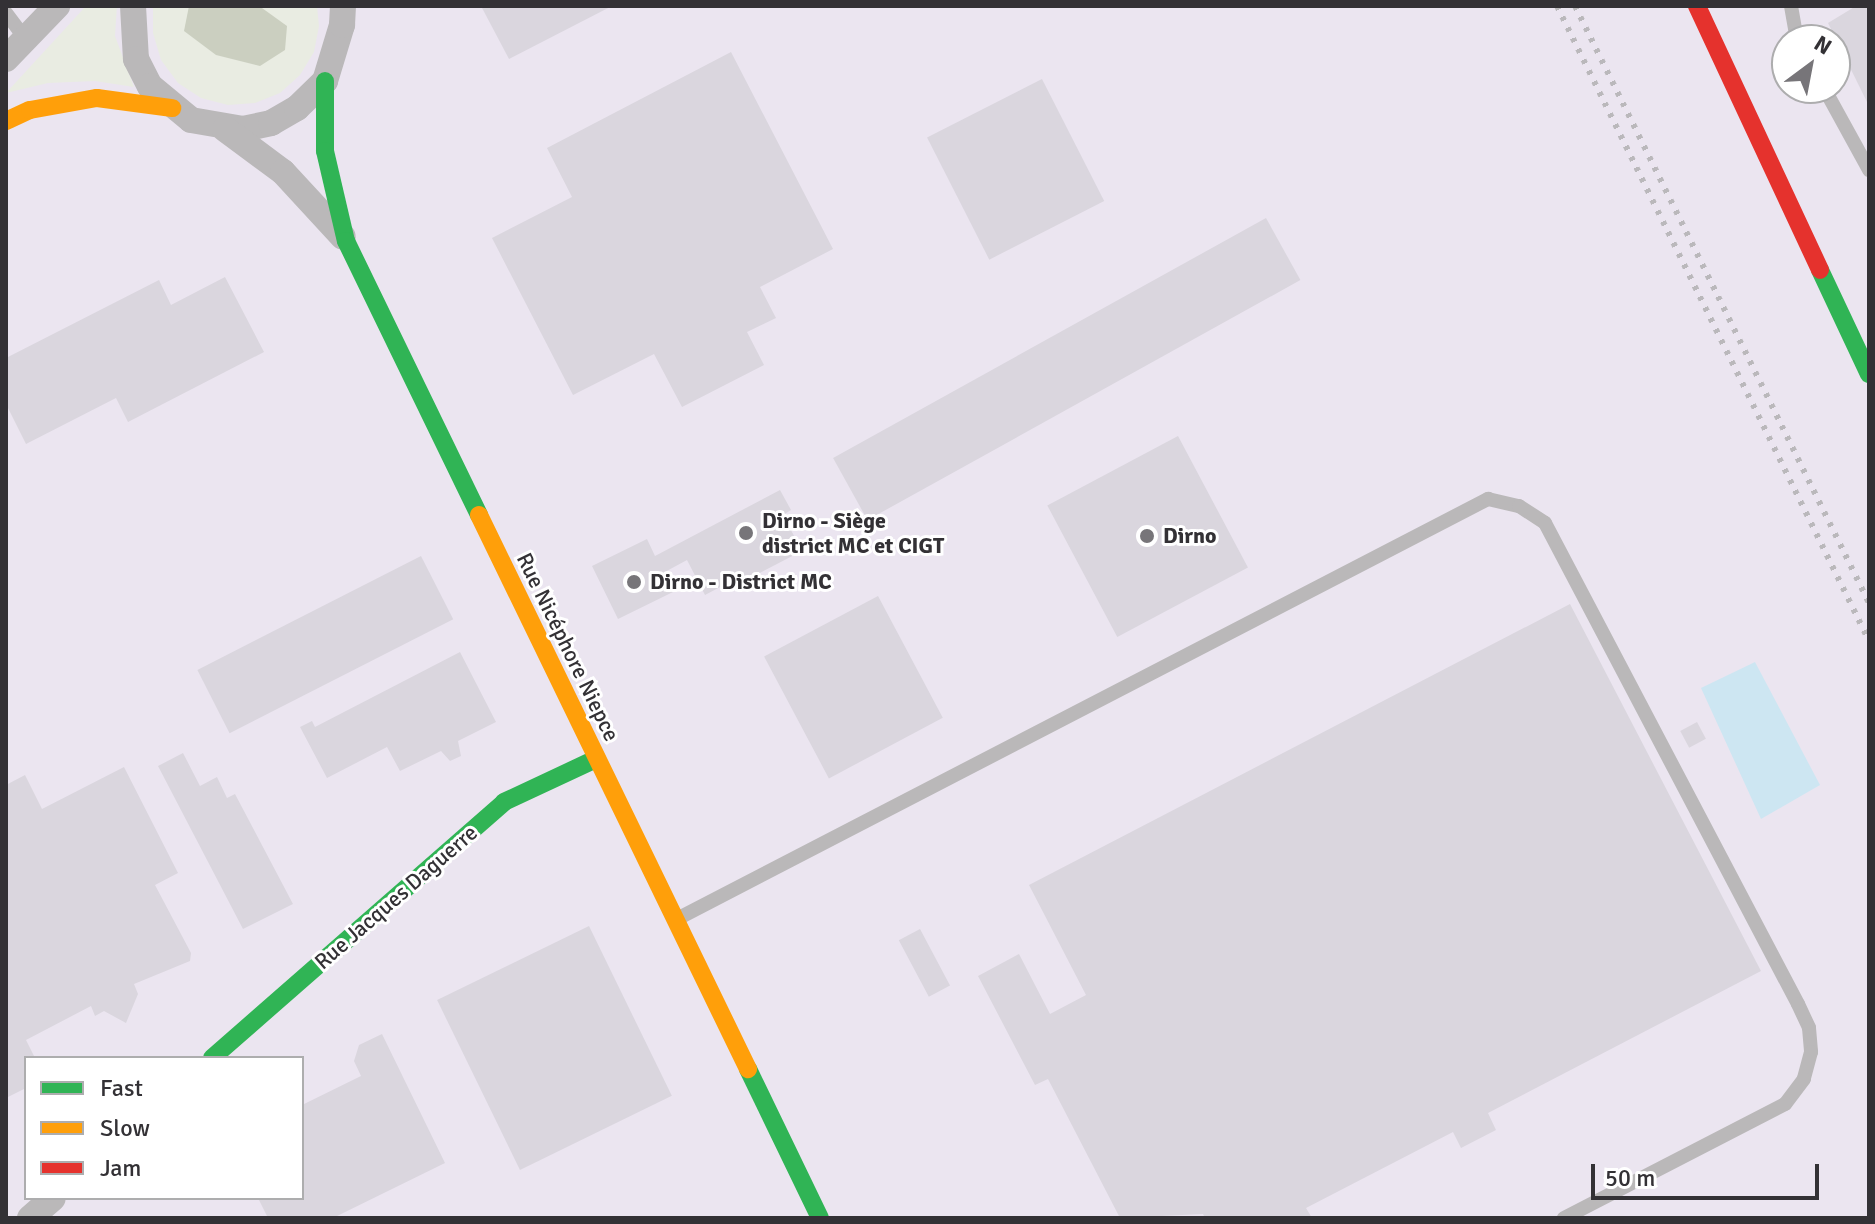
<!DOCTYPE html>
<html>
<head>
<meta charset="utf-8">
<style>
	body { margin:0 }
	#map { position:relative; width:1875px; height:1224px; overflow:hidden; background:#f6f3f8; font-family:Signika,sans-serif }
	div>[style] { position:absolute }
	.built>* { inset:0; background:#ebe5f0 }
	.green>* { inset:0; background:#e9ece2 }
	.forest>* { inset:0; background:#cbcfc0 }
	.water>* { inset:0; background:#cde6f2 }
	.building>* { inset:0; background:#dad6de; transform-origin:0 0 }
	.lane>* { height:14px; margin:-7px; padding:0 7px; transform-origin:7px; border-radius:7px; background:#bab8b9 }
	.street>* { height:26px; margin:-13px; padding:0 13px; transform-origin:13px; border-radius:13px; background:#bab8b9 }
	.fast>* { height:18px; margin:-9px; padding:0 9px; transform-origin:9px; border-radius:9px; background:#30b455 }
	.slow>* { height:18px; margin:-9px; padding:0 9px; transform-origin:9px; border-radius:9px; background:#ff9f0a }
	.jam>* { height:18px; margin:-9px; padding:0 9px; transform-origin:9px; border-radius:9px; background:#e5322d }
	.rail>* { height:6px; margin-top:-3px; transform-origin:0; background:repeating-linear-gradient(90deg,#bab8bb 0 4px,transparent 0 12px) }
	.dots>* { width:22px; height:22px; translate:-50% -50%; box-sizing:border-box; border:4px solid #fff; border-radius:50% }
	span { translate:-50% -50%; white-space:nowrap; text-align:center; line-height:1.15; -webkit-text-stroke:6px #fff; paint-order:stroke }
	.poi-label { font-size:22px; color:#333135; font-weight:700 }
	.left { translate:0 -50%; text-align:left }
	.street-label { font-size:22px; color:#333135 }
	.frame { position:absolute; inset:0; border:8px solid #333135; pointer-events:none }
	.legend { position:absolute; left:24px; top:1056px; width:280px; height:144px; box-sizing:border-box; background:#fff; border:2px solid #adadae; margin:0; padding:10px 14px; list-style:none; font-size:24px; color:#333135 }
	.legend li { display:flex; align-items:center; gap:16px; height:40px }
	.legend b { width:40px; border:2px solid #adadae }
	.north { position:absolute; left:1771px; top:24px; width:80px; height:80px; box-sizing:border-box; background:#fff; border:2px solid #adadae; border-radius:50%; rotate:32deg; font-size:22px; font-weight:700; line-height:32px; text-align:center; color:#333135 }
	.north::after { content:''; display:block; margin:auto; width:28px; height:36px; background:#777579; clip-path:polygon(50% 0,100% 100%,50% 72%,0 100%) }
	.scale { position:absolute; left:1591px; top:1164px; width:228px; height:36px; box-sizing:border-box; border:4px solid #333135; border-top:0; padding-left:10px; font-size:24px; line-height:28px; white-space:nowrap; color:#333135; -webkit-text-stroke:6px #fff; paint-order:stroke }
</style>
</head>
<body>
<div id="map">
	<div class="built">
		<div style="clip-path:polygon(evenodd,6px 6px,1869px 6px,1869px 1218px,6px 1218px,6px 6px,1787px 40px,1835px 40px,1835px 88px,1787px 88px,1787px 40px,6px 6px,26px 1058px,302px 1058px,302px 1198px,26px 1198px,26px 1058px)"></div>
	</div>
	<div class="green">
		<div style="clip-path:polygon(86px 6px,117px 6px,115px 36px,134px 87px,95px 81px,48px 83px,6px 93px)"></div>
		<div style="clip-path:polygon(153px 6px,317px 6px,319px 26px,314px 52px,300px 75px,280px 93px,255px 103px,228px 105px,201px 98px,178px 83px,161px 60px,153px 33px)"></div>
	</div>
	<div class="forest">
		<div style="clip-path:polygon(189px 6px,262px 8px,287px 26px,285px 50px,260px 66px,216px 55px,184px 31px)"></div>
	</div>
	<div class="water">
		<div style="clip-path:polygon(1755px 662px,1820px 785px,1761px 819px,1701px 688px)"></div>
	</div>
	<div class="building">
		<div style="clip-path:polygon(481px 6px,612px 6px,509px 59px)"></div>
		<div style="clip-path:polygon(1856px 6px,1869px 6px,1869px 106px,1828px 23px)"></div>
		<div style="clip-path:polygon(731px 52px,833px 249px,760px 287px,776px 318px,747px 332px,764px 365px,682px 407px,654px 354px,573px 395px,492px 238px,572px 197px,547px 148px)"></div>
		<div style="left:1042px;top:79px;width:137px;height:129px;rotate:63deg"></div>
		<div style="left:1266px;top:218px;width:71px;height:495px;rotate:61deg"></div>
		<div style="clip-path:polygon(225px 277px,264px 352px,128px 422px,116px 398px,26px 444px,6px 404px,6px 358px,159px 280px,171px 305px)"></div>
		<div style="left:1178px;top:436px;width:149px;height:148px;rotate:62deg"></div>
		<div style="clip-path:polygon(780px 490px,791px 510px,783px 515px,802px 551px,725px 591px,722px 586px,705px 595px,687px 560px,663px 573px,673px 592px,618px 619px,592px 566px,647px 539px,655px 556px)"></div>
		<div style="left:421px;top:556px;width:71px;height:251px;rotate:63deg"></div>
		<div style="left:878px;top:596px;width:138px;height:129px;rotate:62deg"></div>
		<div style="clip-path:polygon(1570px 604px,1761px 971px,1488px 1113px,1496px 1130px,1461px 1148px,1453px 1132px,1306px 1208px,1312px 1218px,1205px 1218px,1203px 1214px,1120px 1218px,1048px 1079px,1035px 1085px,978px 976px,1019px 954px,1050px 1014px,1086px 995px,1029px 885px)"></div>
		<div style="clip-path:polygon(460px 652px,496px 722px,458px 741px,461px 756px,450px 761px,441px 751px,400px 771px,387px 747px,327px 778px,300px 727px,312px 721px,315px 727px)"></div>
		<div style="left:1697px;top:722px;width:19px;height:19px;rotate:62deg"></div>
		<div style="clip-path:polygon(183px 753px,200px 786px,217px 777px,227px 798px,235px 794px,293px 904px,243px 929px,158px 766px)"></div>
		<div style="clip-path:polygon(124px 767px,178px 873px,155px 885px,191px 953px,190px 961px,134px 984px,138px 994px,126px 1023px,104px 1011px,95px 1016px,91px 1006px,26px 1040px,35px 1058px,26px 1058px,26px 1088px,6px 1098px,6px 785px,25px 775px,42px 809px)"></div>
		<div style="left:589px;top:926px;width:189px;height:169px;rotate:64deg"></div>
		<div style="left:920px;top:929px;width:64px;height:24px;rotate:62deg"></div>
		<div style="clip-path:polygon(382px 1034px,445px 1163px,333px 1218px,268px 1218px,258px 1198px,302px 1198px,302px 1105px,361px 1076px,354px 1061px,359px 1045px)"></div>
	</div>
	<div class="lane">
		<div style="left:1791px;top:6px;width:35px;rotate:80deg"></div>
		<div style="left:6px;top:13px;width:31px;rotate:53deg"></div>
		<div style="left:1824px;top:88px;width:94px;rotate:61.2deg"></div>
		<div style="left:675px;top:920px;width:916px;rotate:-27.38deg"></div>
		<div style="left:1488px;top:499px;width:32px;rotate:13deg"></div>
		<div style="left:1519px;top:506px;width:31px;rotate:33deg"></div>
		<div style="left:1545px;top:523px;width:543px;rotate:62.26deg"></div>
		<div style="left:1798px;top:1004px;width:26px;rotate:65deg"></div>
		<div style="left:1809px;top:1028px;width:24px;rotate:85deg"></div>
		<div style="left:1811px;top:1052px;width:28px;rotate:105deg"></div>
		<div style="left:1804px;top:1079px;width:31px;rotate:127deg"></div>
		<div style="left:1785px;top:1104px;width:249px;rotate:152.7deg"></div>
	</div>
	<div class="street">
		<div style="left:133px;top:6px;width:53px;rotate:86.8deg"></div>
		<div style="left:136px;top:59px;width:30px;rotate:63deg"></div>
		<div style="left:150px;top:86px;width:53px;rotate:39.7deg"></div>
		<div style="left:191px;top:120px;width:53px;rotate:9.8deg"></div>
		<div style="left:243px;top:129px;width:29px;rotate:-12deg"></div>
		<div style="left:271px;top:123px;width:30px;rotate:-30deg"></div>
		<div style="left:297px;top:108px;width:39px;rotate:-44deg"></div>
		<div style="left:325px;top:81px;width:59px;rotate:-73.1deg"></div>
		<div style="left:342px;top:25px;width:19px;rotate:-87deg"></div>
		<div style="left:6px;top:59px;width:74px;rotate:-46.1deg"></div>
		<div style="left:225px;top:129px;width:72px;rotate:36.6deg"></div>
		<div style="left:283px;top:172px;width:88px;rotate:47.3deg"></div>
		<div style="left:30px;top:1218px;width:30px;rotate:-41deg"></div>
	</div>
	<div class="fast">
		<div style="left:325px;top:81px;width:70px;rotate:90deg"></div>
		<div style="left:325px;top:151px;width:92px;rotate:76.9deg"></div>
		<div style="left:346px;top:241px;width:305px;rotate:64.1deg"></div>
		<div style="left:1820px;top:270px;width:115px;rotate:64.8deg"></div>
		<div style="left:212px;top:1058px;width:388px;rotate:-41.2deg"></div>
		<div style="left:504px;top:802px;width:102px;rotate:-25.1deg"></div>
		<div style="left:748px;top:1069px;width:165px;rotate:64.2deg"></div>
	</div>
	<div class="slow">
		<div style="left:6px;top:121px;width:26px;rotate:-25deg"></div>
		<div style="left:30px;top:110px;width:68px;rotate:-10.2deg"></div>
		<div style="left:97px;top:98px;width:76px;rotate:7.6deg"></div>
		<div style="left:479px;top:515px;width:616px;rotate:64.1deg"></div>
	</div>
	<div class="jam">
		<div style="left:1697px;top:6px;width:291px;rotate:65deg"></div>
	</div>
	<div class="rail">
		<div style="left:1557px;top:6px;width:708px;rotate:63.83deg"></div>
		<div style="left:1575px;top:6px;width:665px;rotate:63.78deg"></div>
	</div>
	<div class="dots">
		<div style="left:746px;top:533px;background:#777579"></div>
		<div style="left:1147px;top:536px;background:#777579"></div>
		<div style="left:634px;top:582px;background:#777579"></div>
	</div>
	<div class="poi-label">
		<span class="left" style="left:762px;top:533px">Dirno - Siège<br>district MC et CIGT</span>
		<span class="left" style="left:1163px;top:536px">Dirno</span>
		<span class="left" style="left:650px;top:582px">Dirno - District MC</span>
	</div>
	<div class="street-label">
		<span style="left:568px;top:647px;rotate:64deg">Rue Nicéphore Niepce</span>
		<span style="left:396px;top:897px;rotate:-41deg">Rue Jacques Daguerre</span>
	</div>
	<div class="frame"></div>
	<ul class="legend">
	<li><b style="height:10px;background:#30b455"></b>Fast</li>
	<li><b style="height:10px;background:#ff9f0a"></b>Slow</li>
	<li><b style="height:10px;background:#e5322d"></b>Jam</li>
	</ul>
	<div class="north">N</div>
	<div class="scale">50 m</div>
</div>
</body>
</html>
